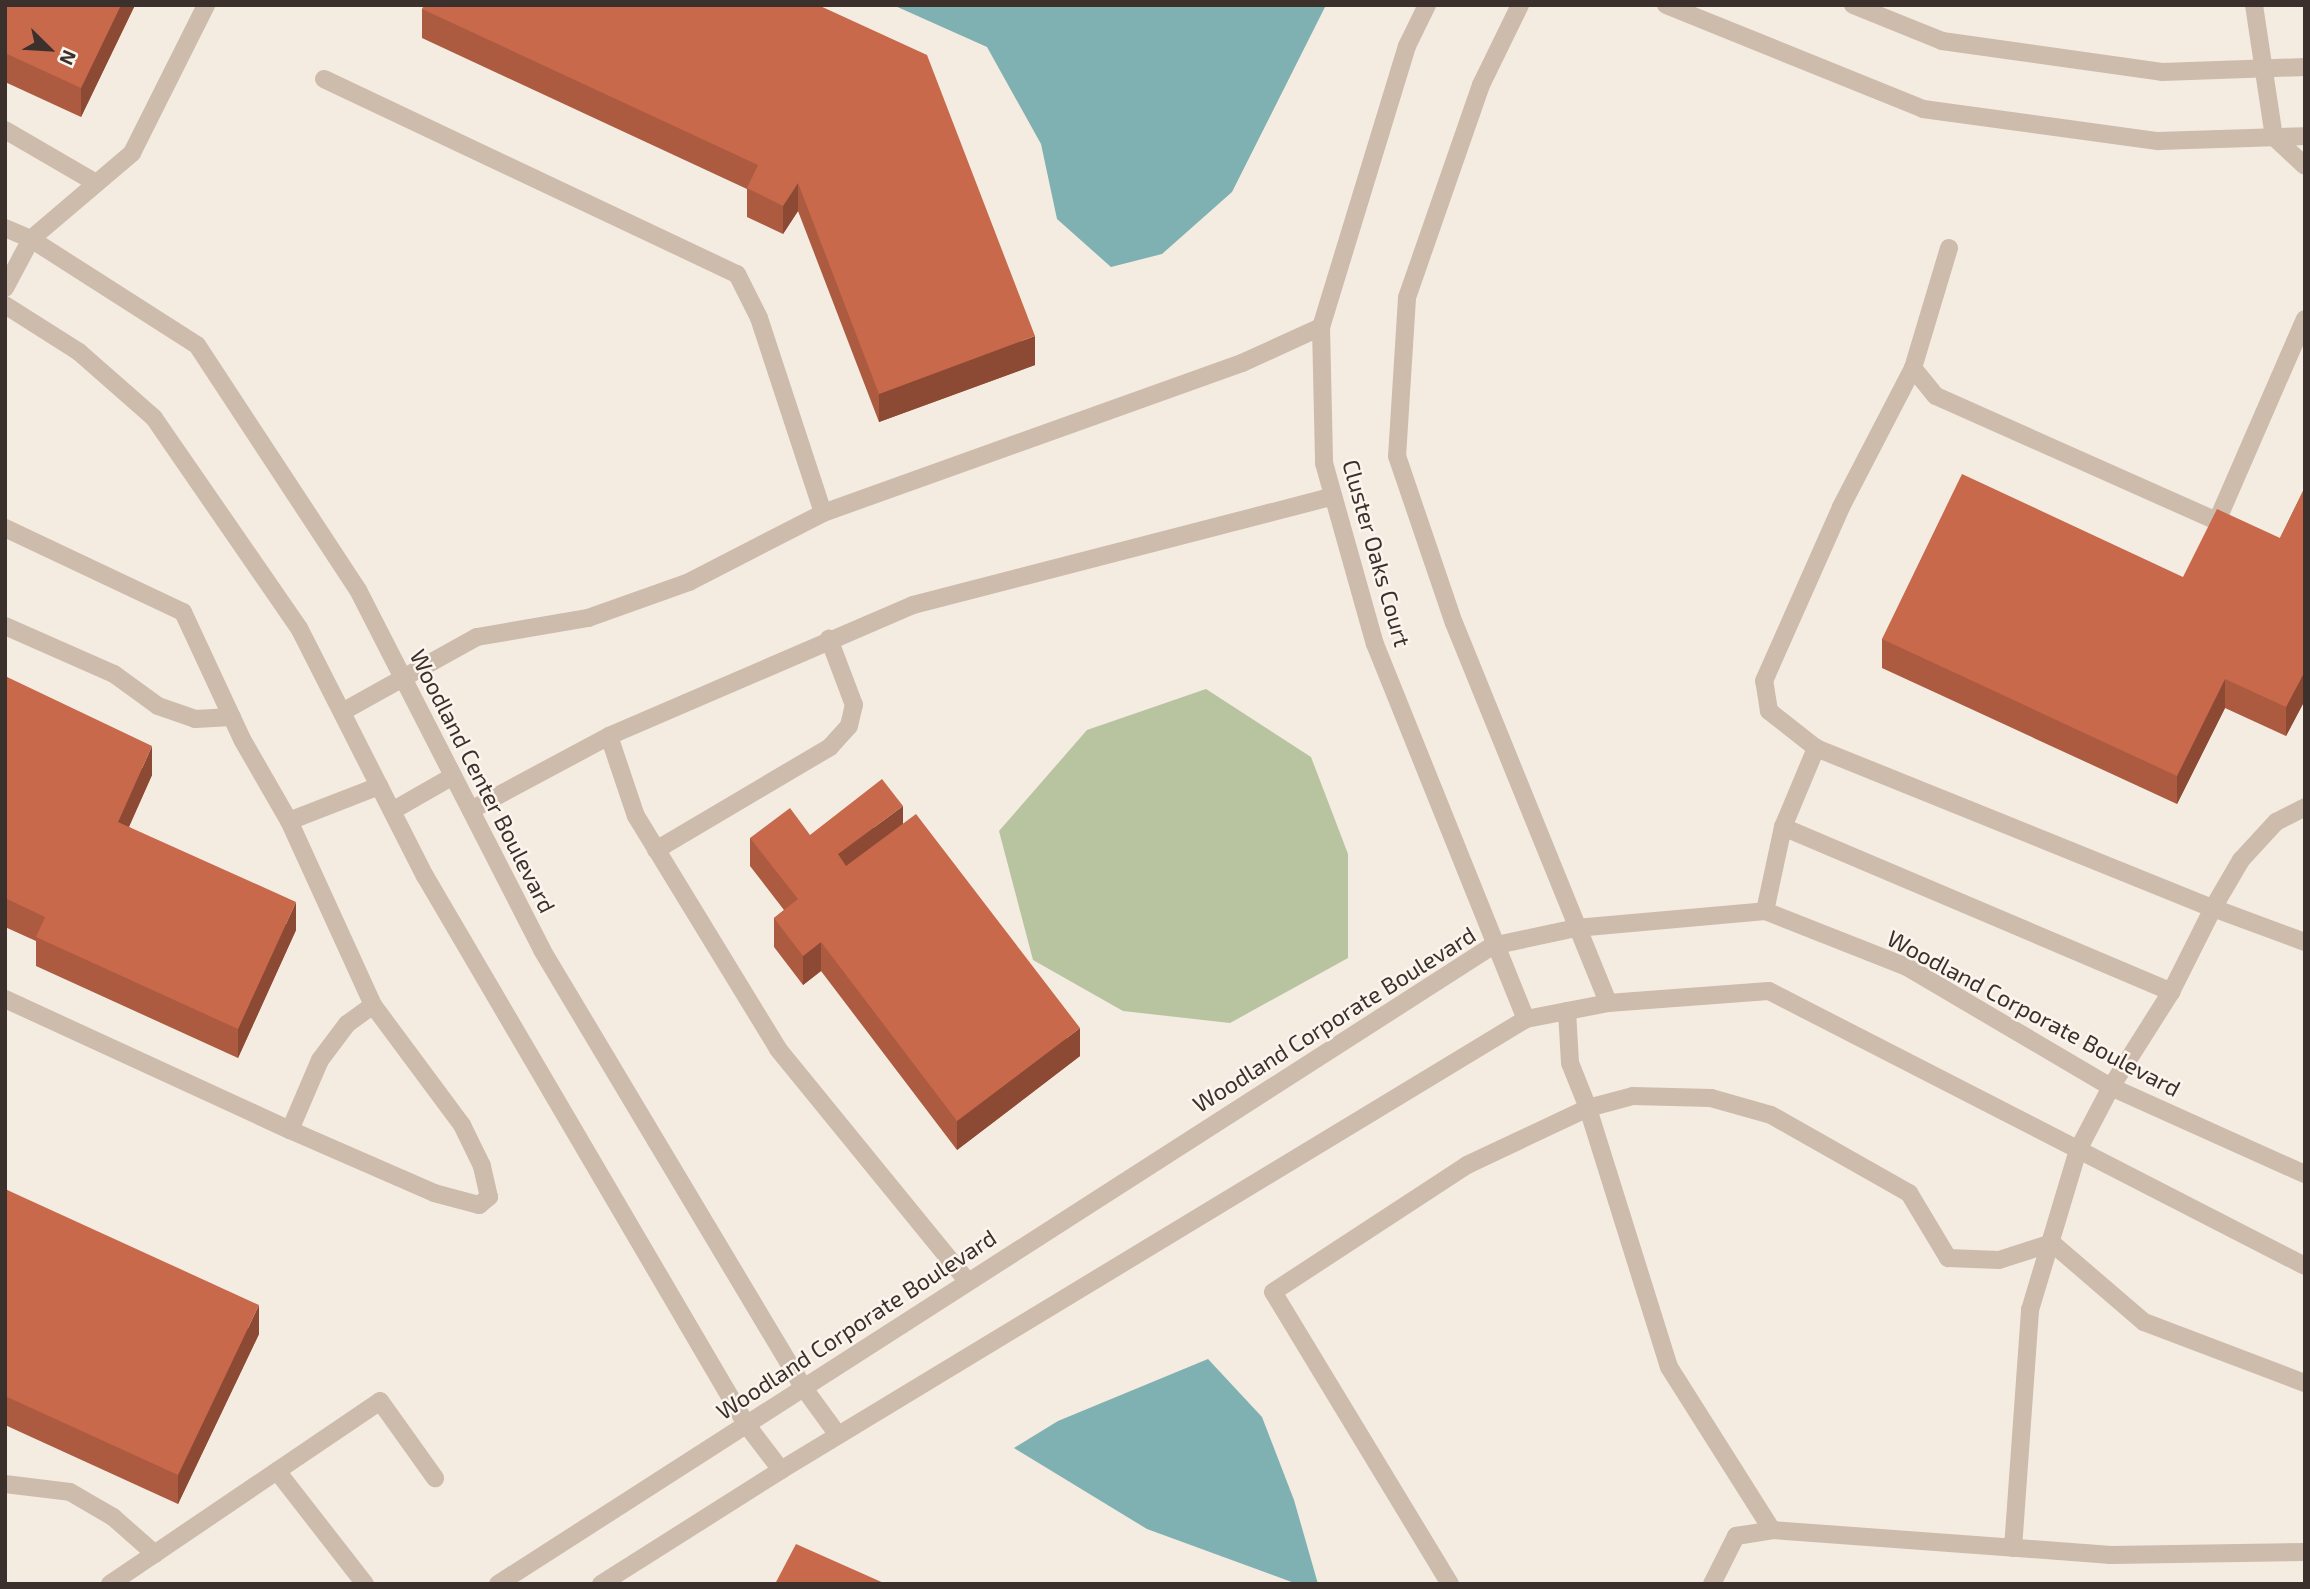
<!DOCTYPE html>
<html>
<head>
<meta charset="utf-8">
<style>
	body { margin:0 }
	#map { position:relative; width:2310px; height:1589px; overflow:hidden; background:#f4ebe1; font-family:"Exo 2",sans-serif }
	div>[style] { position:absolute }
	.green>* { inset:0; background:#b8c4a0 }
	.water>* { inset:0; background:#7fb0b2 }
	.service>* { height:18px; margin:-9px; padding:0 9px; transform-origin:9px; border-radius:9px; background:#cdbbac }
	.minor>* { height:18px; margin:-9px; padding:0 9px; transform-origin:9px; border-radius:9px; background:#cdbbac }
	.wall>* { inset:0; background:#ac5a40 }
	.shaded-wall>* { inset:0; background:#8c4a34 }
	.building>* { inset:0; background:#c8694b }
	span { translate:-50% -50%; white-space:nowrap; text-align:center; line-height:1.15; -webkit-text-stroke:5px #fbf5ee; paint-order:stroke }
	.street-label { font-size:23px; color:#3b302b }
	.frame { position:absolute; inset:0; border:7px solid #3b302b; pointer-events:none }
	.north { position:absolute; left:14px; top:14px; width:70px; height:70px; -webkit-text-stroke:5px #fbf5ee; paint-order:stroke; rotate:114deg; font-size:19px; font-weight:700; line-height:28px; text-align:center; color:#3b302b }
	.north::after { content:''; display:block; margin:auto; width:24px; height:32px; background:#3b302b; clip-path:polygon(50% 0,100% 100%,50% 72%,0 100%) }
</style>
</head>
<body>
<div id="map">
	<div class="green">
		<div style="clip-path:polygon(1206px 689px,1311px 757px,1348px 854px,1348px 958px,1230px 1023px,1123px 1011px,1033px 960px,999px 831px,1087px 730px)"></div>
	</div>
	<div class="water">
		<div style="clip-path:polygon(893px 5px,1326px 5px,1232px 192px,1162px 254px,1111px 267px,1057px 219px,1041px 144px,987px 47px)"></div>
		<div style="clip-path:polygon(1208px 1359px,1262px 1417px,1294px 1500px,1318px 1584px,1297px 1584px,1147px 1529px,1014px 1448px,1058px 1421px)"></div>
	</div>
	<div class="service">
		<div style="left:2254px;top:5px;width:134px;rotate:81.4deg"></div>
		<div style="left:2274px;top:137px;width:42px;rotate:43.1deg"></div>
		<div style="left:324px;top:79px;width:457px;rotate:25.3deg"></div>
		<div style="left:737px;top:274px;width:49px;rotate:63.4deg"></div>
		<div style="left:759px;top:318px;width:205px;rotate:71.8deg"></div>
		<div style="left:823px;top:513px;width:445px;rotate:-19.7deg"></div>
		<div style="left:1242px;top:363px;width:87px;rotate:-24.5deg"></div>
		<div style="left:5px;top:130px;width:105px;rotate:30.2deg"></div>
		<div style="left:31px;top:239px;width:133px;rotate:-40.4deg"></div>
		<div style="left:132px;top:153px;width:165px;rotate:-63.4deg"></div>
		<div style="left:1949px;top:248px;width:125px;rotate:106.7deg"></div>
		<div style="left:1913px;top:368px;width:36px;rotate:51deg"></div>
		<div style="left:1936px;top:396px;width:308px;rotate:24deg"></div>
		<div style="left:2217px;top:521px;width:220px;rotate:-66.5deg"></div>
		<div style="left:5px;top:528px;width:197px;rotate:25.3deg"></div>
		<div style="left:183px;top:612px;width:142px;rotate:65.1deg"></div>
		<div style="left:243px;top:741px;width:92px;rotate:60.1deg"></div>
		<div style="left:5px;top:626px;width:119px;rotate:23.8deg"></div>
		<div style="left:114px;top:674px;width:54px;rotate:36deg"></div>
		<div style="left:158px;top:706px;width:39px;rotate:19deg"></div>
		<div style="left:195px;top:719px;width:37px;rotate:-3deg"></div>
		<div style="left:342px;top:712px;width:154px;rotate:-29.1deg"></div>
		<div style="left:477px;top:637px;width:113px;rotate:-9.7deg"></div>
		<div style="left:588px;top:618px;width:107px;rotate:-19.6deg"></div>
		<div style="left:689px;top:582px;width:151px;rotate:-27.2deg"></div>
		<div style="left:609px;top:736px;width:84px;rotate:71.4deg"></div>
		<div style="left:636px;top:816px;width:273px;rotate:58.6deg"></div>
		<div style="left:778px;top:1049px;width:299px;rotate:50.8deg"></div>
		<div style="left:1816px;top:748px;width:60px;rotate:-141.8deg"></div>
		<div style="left:1769px;top:711px;width:30px;rotate:-99deg"></div>
		<div style="left:1764px;top:681px;width:190px;rotate:-66.1deg"></div>
		<div style="left:1841px;top:507px;width:157px;rotate:-62.6deg"></div>
		<div style="left:471px;top:810px;width:157px;rotate:-28.2deg"></div>
		<div style="left:609px;top:736px;width:331px;rotate:-23.3deg"></div>
		<div style="left:913px;top:605px;width:434px;rotate:-14.5deg"></div>
		<div style="left:1783px;top:827px;width:422px;rotate:23deg"></div>
		<div style="left:656px;top:850px;width:202px;rotate:-30.6deg"></div>
		<div style="left:830px;top:747px;width:28px;rotate:-48deg"></div>
		<div style="left:849px;top:726px;width:22px;rotate:-77deg"></div>
		<div style="left:854px;top:705px;width:71px;rotate:-110.7deg"></div>
		<div style="left:1765px;top:911px;width:86px;rotate:-77.9deg"></div>
		<div style="left:1783px;top:827px;width:86px;rotate:-67.3deg"></div>
		<div style="left:1816px;top:748px;width:428px;rotate:22deg"></div>
		<div style="left:2213px;top:908px;width:56px;rotate:-59.7deg"></div>
		<div style="left:2241px;top:860px;width:52px;rotate:-47.4deg"></div>
		<div style="left:2276px;top:822px;width:33px;rotate:-27deg"></div>
		<div style="left:5px;top:999px;width:314px;rotate:24.7deg"></div>
		<div style="left:290px;top:1130px;width:76px;rotate:-66.8deg"></div>
		<div style="left:320px;top:1060px;width:45px;rotate:-53.1deg"></div>
		<div style="left:347px;top:1024px;width:32px;rotate:-36deg"></div>
		<div style="left:373px;top:1005px;width:202px;rotate:-114.5deg"></div>
		<div style="left:289px;top:821px;width:97px;rotate:-21.3deg"></div>
		<div style="left:2111px;top:1087px;width:112px;rotate:-57.7deg"></div>
		<div style="left:2171px;top:992px;width:94px;rotate:-63.4deg"></div>
		<div style="left:2213px;top:908px;width:98px;rotate:20.3deg"></div>
		<div style="left:290px;top:1130px;width:157px;rotate:23.6deg"></div>
		<div style="left:434px;top:1193px;width:47px;rotate:14.9deg"></div>
		<div style="left:479px;top:1205px;width:13px;rotate:-39deg"></div>
		<div style="left:489px;top:1197px;width:32px;rotate:-103deg"></div>
		<div style="left:482px;top:1166px;width:46px;rotate:-116deg"></div>
		<div style="left:462px;top:1125px;width:149px;rotate:-126.6deg"></div>
		<div style="left:277px;top:1471px;width:143px;rotate:52.1deg"></div>
		<div style="left:5px;top:1484px;width:65px;rotate:7deg"></div>
		<div style="left:70px;top:1492px;width:50px;rotate:30.2deg"></div>
		<div style="left:113px;top:1517px;width:56px;rotate:41.4deg"></div>
		<div style="left:1772px;top:1530px;width:193px;rotate:-122.3deg"></div>
		<div style="left:1669px;top:1367px;width:271px;rotate:-107.4deg"></div>
		<div style="left:1588px;top:1108px;width:47px;rotate:-14.9deg"></div>
		<div style="left:1633px;top:1096px;width:78px;rotate:1.5deg"></div>
		<div style="left:1711px;top:1098px;width:62px;rotate:15.8deg"></div>
		<div style="left:1771px;top:1115px;width:159px;rotate:29.5deg"></div>
		<div style="left:1909px;top:1193px;width:76px;rotate:59deg"></div>
		<div style="left:1948px;top:1258px;width:51px;rotate:2.2deg"></div>
		<div style="left:1999px;top:1260px;width:56px;rotate:-17.8deg"></div>
		<div style="left:2052px;top:1243px;width:121px;rotate:40.7deg"></div>
		<div style="left:2144px;top:1322px;width:172px;rotate:20.8deg"></div>
		<div style="left:2013px;top:1548px;width:239px;rotate:-85.9deg"></div>
		<div style="left:2030px;top:1310px;width:167px;rotate:-73.3deg"></div>
		<div style="left:110px;top:1584px;width:326px;rotate:-34.1deg"></div>
		<div style="left:380px;top:1401px;width:95px;rotate:54.5deg"></div>
		<div style="left:1450px;top:1584px;width:341px;rotate:-121.2deg"></div>
		<div style="left:1273px;top:1292px;width:232px;rotate:-33.2deg"></div>
		<div style="left:1467px;top:1165px;width:134px;rotate:-25.2deg"></div>
		<div style="left:1588px;top:1108px;width:48px;rotate:-111.8deg"></div>
		<div style="left:1570px;top:1063px;width:52px;rotate:-93.3deg"></div>
		<div style="left:1712px;top:1584px;width:54px;rotate:-63.4deg"></div>
		<div style="left:1736px;top:1536px;width:36px;rotate:-9deg"></div>
		<div style="left:1772px;top:1530px;width:340px;rotate:4.2deg"></div>
		<div style="left:2111px;top:1555px;width:194px;rotate:-0.9deg"></div>
	</div>
	<div class="minor">
		<div style="left:1427px;top:5px;width:46px;rotate:116deg"></div>
		<div style="left:1407px;top:46px;width:294px;rotate:107deg"></div>
		<div style="left:1321px;top:327px;width:136px;rotate:88.7deg"></div>
		<div style="left:1324px;top:463px;width:188px;rotate:74.3deg"></div>
		<div style="left:1375px;top:644px;width:404px;rotate:68.1deg"></div>
		<div style="left:1520px;top:5px;width:89px;rotate:116deg"></div>
		<div style="left:1481px;top:85px;width:225px;rotate:109.2deg"></div>
		<div style="left:1407px;top:298px;width:158px;rotate:93.6deg"></div>
		<div style="left:1397px;top:456px;width:176px;rotate:71.2deg"></div>
		<div style="left:1454px;top:623px;width:410px;rotate:67.9deg"></div>
		<div style="left:1666px;top:5px;width:277px;rotate:22deg"></div>
		<div style="left:1923px;top:109px;width:237px;rotate:7.8deg"></div>
		<div style="left:2158px;top:141px;width:147px;rotate:-1.9deg"></div>
		<div style="left:1853px;top:5px;width:96px;rotate:22deg"></div>
		<div style="left:1942px;top:41px;width:222px;rotate:8deg"></div>
		<div style="left:2162px;top:72px;width:143px;rotate:-2deg"></div>
		<div style="left:5px;top:228px;width:28px;rotate:23deg"></div>
		<div style="left:31px;top:239px;width:197px;rotate:32.6deg"></div>
		<div style="left:197px;top:345px;width:293px;rotate:56.7deg"></div>
		<div style="left:358px;top:590px;width:404px;rotate:62.9deg"></div>
		<div style="left:542px;top:950px;width:509px;rotate:59.15deg"></div>
		<div style="left:803px;top:1387px;width:59px;rotate:53.9deg"></div>
		<div style="left:5px;top:288px;width:55px;rotate:-62deg"></div>
		<div style="left:5px;top:305px;width:88px;rotate:32.4deg"></div>
		<div style="left:79px;top:352px;width:100px;rotate:41.3deg"></div>
		<div style="left:154px;top:418px;width:255px;rotate:55.4deg"></div>
		<div style="left:299px;top:628px;width:278px;rotate:63.1deg"></div>
		<div style="left:425px;top:876px;width:635px;rotate:59.64deg"></div>
		<div style="left:746px;top:1424px;width:58px;rotate:52.7deg"></div>
		<div style="left:392px;top:811px;width:70px;rotate:-29.8deg"></div>
		<div style="left:2078px;top:1150px;width:71px;rotate:-62.4deg"></div>
		<div style="left:498px;top:1584px;width:1181px;rotate:-32.69deg"></div>
		<div style="left:1492px;top:946px;width:86px;rotate:-12.1deg"></div>
		<div style="left:1576px;top:928px;width:190px;rotate:-5.1deg"></div>
		<div style="left:1765px;top:911px;width:153px;rotate:21.5deg"></div>
		<div style="left:1907px;top:967px;width:237px;rotate:30.5deg"></div>
		<div style="left:2111px;top:1087px;width:213px;rotate:24.2deg"></div>
		<div style="left:601px;top:1584px;width:213px;rotate:-32.3deg"></div>
		<div style="left:781px;top:1470px;width:871px;rotate:-31.19deg"></div>
		<div style="left:1526px;top:1019px;width:84px;rotate:-11deg"></div>
		<div style="left:1608px;top:1003px;width:161px;rotate:-4.3deg"></div>
		<div style="left:1769px;top:991px;width:602px;rotate:27.16deg"></div>
	</div>
	<div class="wall">
		<div style="clip-path:polygon(5px 5px,135px 5px,81px 117px,5px 82px)"></div>
		<div style="clip-path:polygon(818px 5px,1035px 365px,879px 422px,798px 211px,783px 234px,747px 217px,747px 189px,422px 38px,422px 9px)"></div>
		<div style="clip-path:polygon(2305px 487px,2305px 700px,2286px 736px,2225px 708px,2177px 804px,1882px 668px,1882px 639px,2183px 577px,2280px 538px)"></div>
		<div style="clip-path:polygon(5px 676px,152px 775px,129px 827px,296px 930px,238px 1058px,36px 966px,36px 941px,5px 927px)"></div>
		<div style="clip-path:polygon(903px 824px,1080px 1056px,957px 1150px,821px 971px,803px 985px,774px 947px,774px 918px,784px 910px,750px 866px,750px 838px,810px 835px)"></div>
		<div style="clip-path:polygon(5px 1189px,259px 1334px,178px 1504px,5px 1425px)"></div>
	</div>
	<div class="shaded-wall">
		<div style="clip-path:polygon(121px 5px,135px 5px,81px 117px,81px 88px)"></div>
		<div style="clip-path:polygon(798px 183px,798px 211px,783px 234px,783px 206px)"></div>
		<div style="clip-path:polygon(1035px 336px,1035px 365px,879px 422px,879px 394px)"></div>
		<div style="clip-path:polygon(2305px 671px,2305px 700px,2286px 736px,2286px 707px)"></div>
		<div style="clip-path:polygon(2225px 679px,2225px 708px,2177px 804px,2177px 776px)"></div>
		<div style="clip-path:polygon(152px 746px,152px 775px,118px 851px,118px 822px)"></div>
		<div style="clip-path:polygon(903px 806px,903px 834px,838px 883px,838px 854px)"></div>
		<div style="clip-path:polygon(296px 902px,296px 930px,238px 1058px,238px 1029px)"></div>
		<div style="clip-path:polygon(821px 942px,821px 971px,803px 985px,803px 956px)"></div>
		<div style="clip-path:polygon(1080px 1028px,1080px 1056px,957px 1150px,957px 1121px)"></div>
		<div style="clip-path:polygon(259px 1305px,259px 1334px,178px 1504px,178px 1475px)"></div>
	</div>
	<div class="building">
		<div style="clip-path:polygon(5px 5px,121px 5px,81px 88px,5px 53px)"></div>
		<div style="clip-path:polygon(424px 5px,818px 5px,927px 55px,1035px 336px,879px 394px,798px 183px,783px 206px,747px 188px,758px 165px,422px 9px)"></div>
		<div style="clip-path:polygon(1962px 474px,2183px 577px,2217px 509px,2280px 538px,2305px 487px,2305px 671px,2286px 707px,2225px 679px,2177px 776px,1882px 639px)"></div>
		<div style="clip-path:polygon(5px 676px,152px 746px,118px 822px,296px 902px,238px 1029px,36px 937px,45px 917px,5px 898px)"></div>
		<div style="clip-path:polygon(882px 779px,903px 806px,838px 854px,846px 866px,916px 814px,1080px 1028px,957px 1121px,821px 942px,803px 956px,774px 918px,798px 899px,750px 838px,790px 808px,810px 835px)"></div>
		<div style="clip-path:polygon(5px 1189px,259px 1305px,178px 1475px,5px 1396px)"></div>
		<div style="clip-path:polygon(796px 1544px,886px 1584px,775px 1584px)"></div>
	</div>
	<div class="street-label">
		<span style="left:1377px;top:553px;rotate:74deg">Cluster Oaks Court</span>
		<span style="left:483px;top:781px;rotate:63deg">Woodland Center Boulevard</span>
		<span style="left:2034px;top:1013px;rotate:28deg">Woodland Corporate Boulevard</span>
		<span style="left:1334px;top:1019px;rotate:-32deg">Woodland Corporate Boulevard</span>
		<span style="left:856px;top:1324px;rotate:-33deg">Woodland Corporate Boulevard</span>
	</div>
	<div class="frame"></div>
	<div class="north">N</div>
</div>
</body>
</html>
